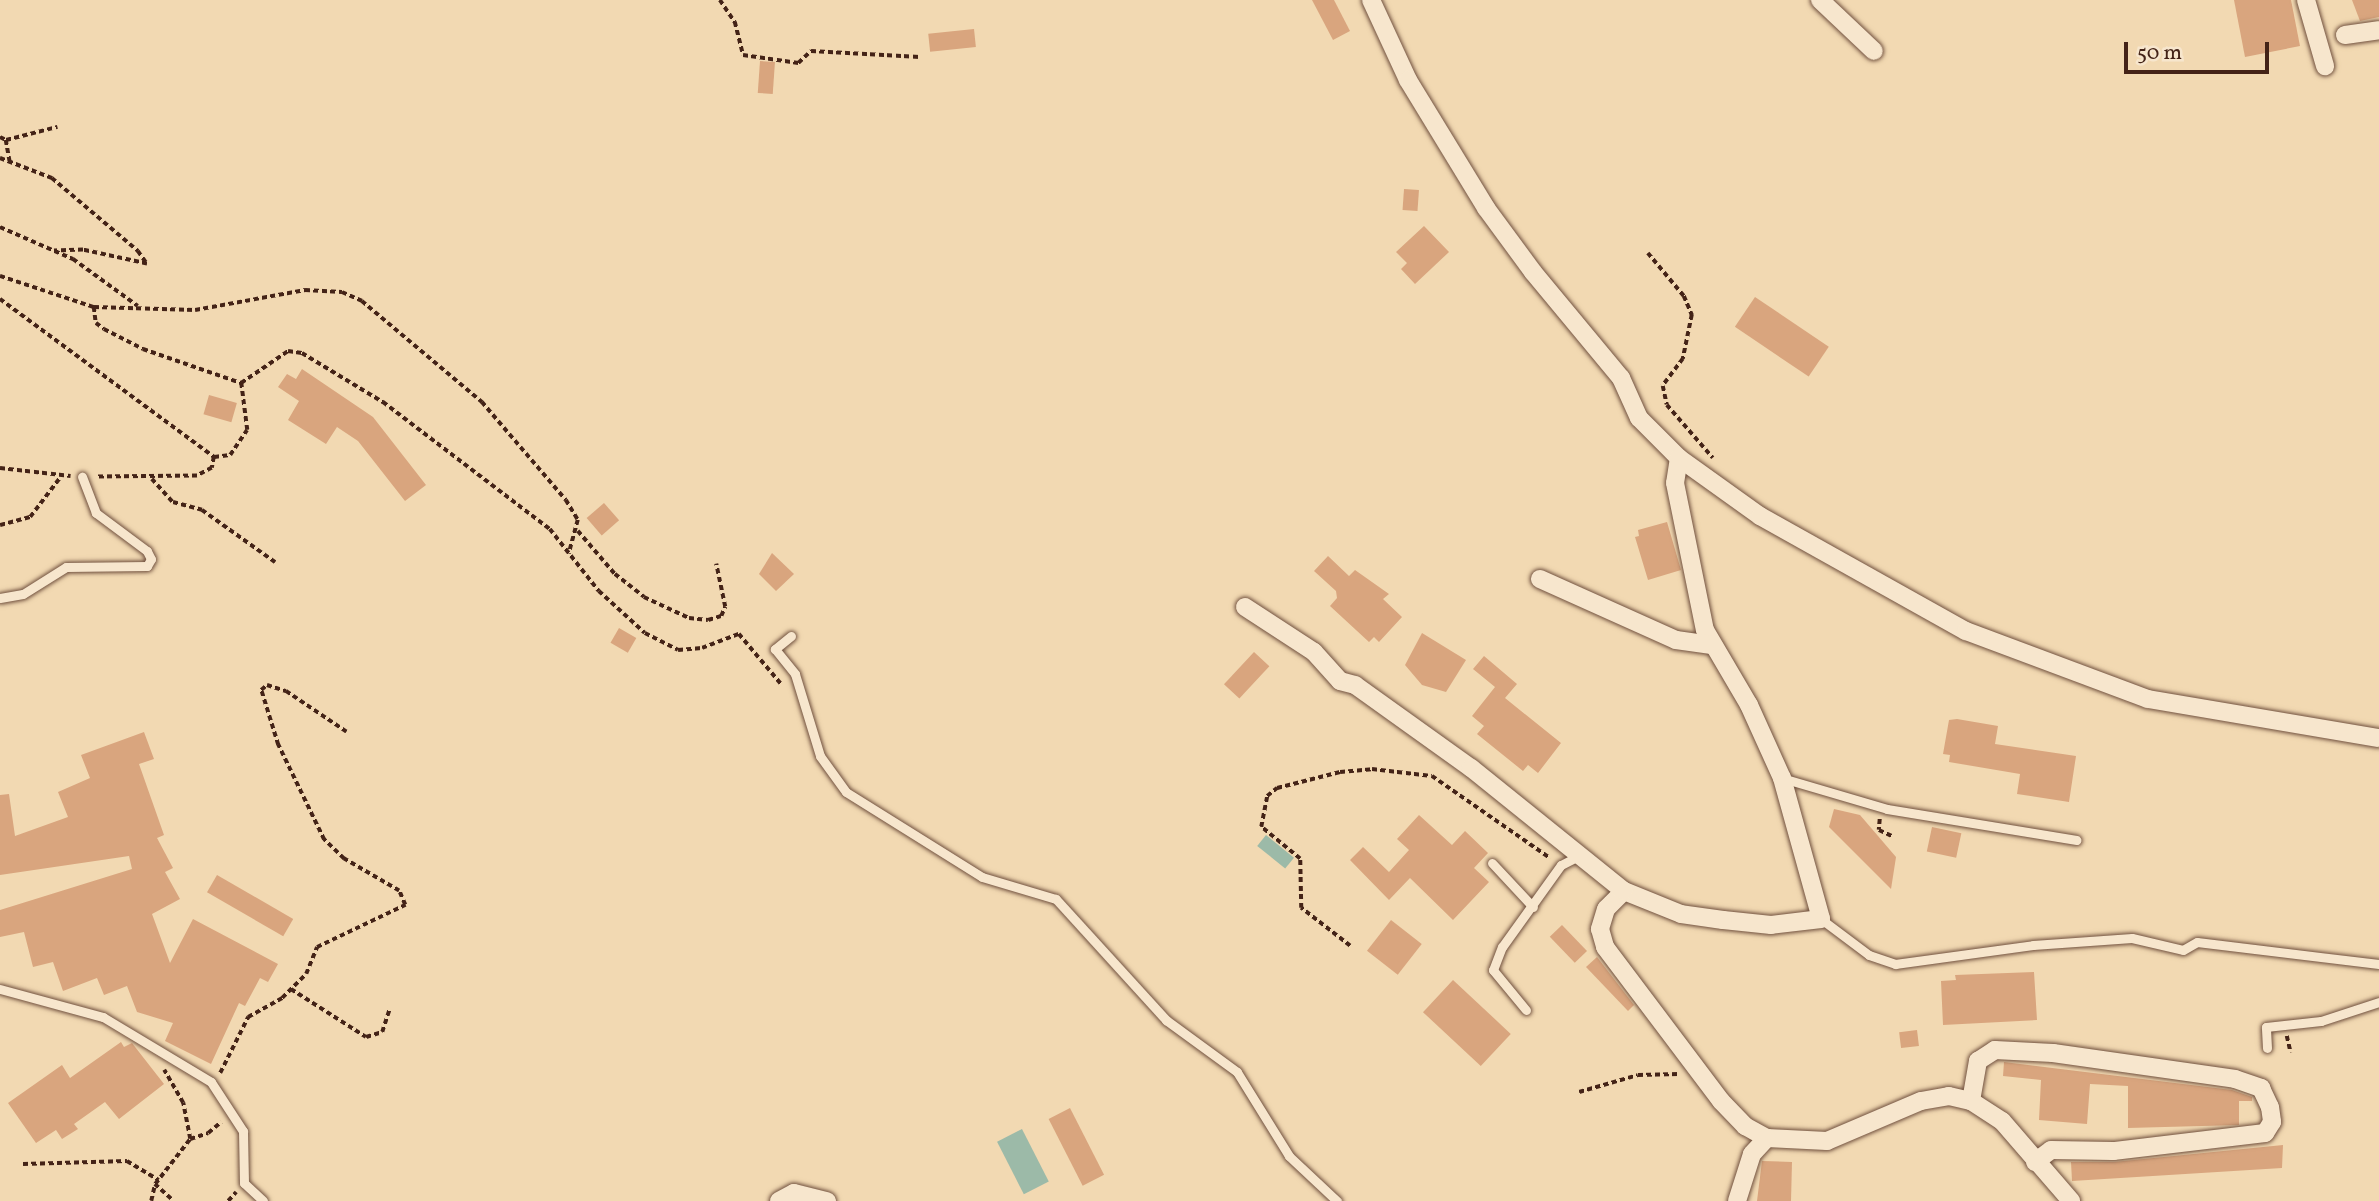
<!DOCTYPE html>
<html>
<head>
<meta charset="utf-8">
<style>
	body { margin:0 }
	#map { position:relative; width:2379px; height:1201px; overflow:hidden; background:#f2d9b2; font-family:Vollkorn,serif }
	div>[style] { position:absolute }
	.water>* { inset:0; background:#9cbaa8; transform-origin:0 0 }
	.building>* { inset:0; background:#d9a57e; transform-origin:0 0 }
	.path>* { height:3.5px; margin-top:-1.75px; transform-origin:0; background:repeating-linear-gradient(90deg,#442317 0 5px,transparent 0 8.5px) }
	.roads { filter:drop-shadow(0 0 2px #70503e) drop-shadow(0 0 2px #70503e) }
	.service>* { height:9px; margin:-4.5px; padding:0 4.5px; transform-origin:4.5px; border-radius:4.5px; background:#f7e6cd }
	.minor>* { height:18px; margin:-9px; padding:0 9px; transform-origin:9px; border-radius:9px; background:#f7e6cd }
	span { translate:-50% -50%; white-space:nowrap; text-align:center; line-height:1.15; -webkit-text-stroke:5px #f7e6cd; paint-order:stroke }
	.scale { position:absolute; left:2124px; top:42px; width:145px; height:32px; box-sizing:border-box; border:4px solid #442317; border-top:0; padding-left:9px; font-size:21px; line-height:24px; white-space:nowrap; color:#442317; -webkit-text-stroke:5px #f7e6cd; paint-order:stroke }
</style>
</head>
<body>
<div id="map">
	<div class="water">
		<div style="left:1266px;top:835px;width:36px;height:14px;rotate:39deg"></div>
		<div style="left:1022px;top:1129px;width:59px;height:28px;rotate:63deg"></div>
	</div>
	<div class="building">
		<div style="clip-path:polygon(1312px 0,1334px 0,1350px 31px,1333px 40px)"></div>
		<div style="clip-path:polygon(2234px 0,2291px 0,2300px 46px,2245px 57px)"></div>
		<div style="clip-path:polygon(2352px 0,2379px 0,2379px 17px,2360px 21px)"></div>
		<div style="left:974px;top:29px;width:18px;height:46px;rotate:84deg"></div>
		<div style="left:760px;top:61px;width:15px;height:32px;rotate:4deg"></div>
		<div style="left:1404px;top:189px;width:15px;height:21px;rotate:4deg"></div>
		<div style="clip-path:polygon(1424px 226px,1449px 252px,1415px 284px,1401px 269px,1407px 263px,1396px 252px)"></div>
		<div style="left:1755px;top:297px;width:89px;height:36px;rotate:34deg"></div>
		<div style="clip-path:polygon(302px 369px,373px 417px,426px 485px,405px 501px,358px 441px,337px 427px,326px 444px,288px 420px,299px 401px,278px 387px,287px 374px,296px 379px)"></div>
		<div style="left:209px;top:395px;width:29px;height:20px;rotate:16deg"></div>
		<div style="left:604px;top:503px;width:23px;height:23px;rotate:49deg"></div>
		<div style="clip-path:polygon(1667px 522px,1681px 570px,1648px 580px,1635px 537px,1639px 536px,1638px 530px)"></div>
		<div style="clip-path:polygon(772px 553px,794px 574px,776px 591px,759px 574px)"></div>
		<div style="clip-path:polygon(1328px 556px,1349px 576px,1355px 570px,1389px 594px,1383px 599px,1402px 617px,1379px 642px,1374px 637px,1369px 642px,1330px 606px,1337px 598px,1336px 591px,1314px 571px)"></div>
		<div style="left:619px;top:628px;width:20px;height:17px;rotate:30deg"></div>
		<div style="clip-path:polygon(1422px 633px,1466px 660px,1446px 692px,1422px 685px,1405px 665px)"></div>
		<div style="left:1254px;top:652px;width:21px;height:44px;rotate:43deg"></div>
		<div style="clip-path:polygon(1484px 656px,1517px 684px,1505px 698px,1561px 743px,1538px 773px,1528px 765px,1523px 771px,1477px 734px,1484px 726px,1472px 716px,1495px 687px,1473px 669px)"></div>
		<div style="clip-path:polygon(1957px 719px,1998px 726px,1995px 744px,2076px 756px,2069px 802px,2017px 794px,2020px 774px,1949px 762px,1950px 755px,1943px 754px,1949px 720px)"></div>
		<div style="clip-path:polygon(144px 732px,154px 759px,139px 764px,164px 835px,157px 838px,173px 868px,165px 872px,180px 899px,152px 914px,170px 963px,193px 919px,278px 964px,268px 982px,260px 978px,245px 1006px,239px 1003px,211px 1064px,165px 1041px,173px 1023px,137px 1012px,127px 986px,104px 995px,97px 978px,63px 991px,53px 962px,33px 967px,24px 932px,0 937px,0 910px,132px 869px,129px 856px,0 875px,0 795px,9px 794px,15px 836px,68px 817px,58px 792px,90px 778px,81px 755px)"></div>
		<div style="clip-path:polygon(1834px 809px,1860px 815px,1896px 857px,1891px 889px,1829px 827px)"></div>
		<div style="clip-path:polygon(1419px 815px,1452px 845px,1465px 831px,1488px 853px,1474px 868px,1489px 882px,1453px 920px,1410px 878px,1389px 900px,1350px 860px,1363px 847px,1389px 872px,1409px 850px,1397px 839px)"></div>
		<div style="left:1932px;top:827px;width:30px;height:25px;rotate:12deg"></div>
		<div style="left:217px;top:875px;width:88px;height:20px;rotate:30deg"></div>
		<div style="left:1391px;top:920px;width:39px;height:39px;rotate:38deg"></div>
		<div style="left:1562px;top:925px;width:36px;height:17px;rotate:46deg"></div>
		<div style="clip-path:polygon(1597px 957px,1634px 1005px,1628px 1011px,1586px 967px)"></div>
		<div style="clip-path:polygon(2034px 972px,2037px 1020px,1943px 1025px,1941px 981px,1956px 980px,1955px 975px)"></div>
		<div style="left:1453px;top:980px;width:79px;height:44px;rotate:43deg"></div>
		<div style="left:1917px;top:1030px;width:16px;height:18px;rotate:83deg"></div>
		<div style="clip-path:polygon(121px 1042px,124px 1047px,132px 1043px,164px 1084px,119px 1119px,105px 1102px,74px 1124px,78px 1129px,62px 1139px,56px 1130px,36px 1143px,8px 1103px,62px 1065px,70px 1078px)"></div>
		<div style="clip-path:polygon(2004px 1062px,2232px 1090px,2252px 1097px,2252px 1101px,2239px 1101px,2239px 1125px,2128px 1128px,2128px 1086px,2090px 1084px,2087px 1124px,2039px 1120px,2041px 1080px,2003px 1076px)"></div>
		<div style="left:1070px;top:1108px;width:75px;height:24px;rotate:63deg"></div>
		<div style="clip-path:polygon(2283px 1145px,2282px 1168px,2072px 1181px,2071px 1162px,2114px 1162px)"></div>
		<div style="clip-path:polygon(1762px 1161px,1792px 1162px,1791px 1201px,1757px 1201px)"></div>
	</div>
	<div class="path">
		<div style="left:720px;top:0;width:27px;rotate:56deg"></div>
		<div style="left:735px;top:22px;width:34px;rotate:76deg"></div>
		<div style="left:743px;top:55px;width:56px;rotate:8.3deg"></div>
		<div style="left:798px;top:63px;width:18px;rotate:-43deg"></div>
		<div style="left:811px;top:51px;width:109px;rotate:3.2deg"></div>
		<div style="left:0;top:137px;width:7px;rotate:27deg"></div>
		<div style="left:6px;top:140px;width:22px;rotate:80deg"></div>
		<div style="left:6px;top:140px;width:53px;rotate:-14.3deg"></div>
		<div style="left:0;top:158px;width:56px;rotate:21deg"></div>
		<div style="left:52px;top:178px;width:113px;rotate:40.3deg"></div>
		<div style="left:138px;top:251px;width:16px;rotate:55deg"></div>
		<div style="left:147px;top:264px;width:66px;rotate:-167.7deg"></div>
		<div style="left:83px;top:250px;width:29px;rotate:178deg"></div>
		<div style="left:0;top:227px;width:80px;rotate:23.7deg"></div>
		<div style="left:73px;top:259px;width:80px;rotate:35.9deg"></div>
		<div style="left:1648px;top:253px;width:56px;rotate:50.1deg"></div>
		<div style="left:1684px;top:296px;width:21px;rotate:67deg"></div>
		<div style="left:1692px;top:315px;width:45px;rotate:101.6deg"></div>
		<div style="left:1683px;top:359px;width:34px;rotate:127deg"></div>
		<div style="left:1663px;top:386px;width:19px;rotate:78deg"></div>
		<div style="left:1667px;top:405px;width:70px;rotate:49deg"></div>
		<div style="left:0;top:276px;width:99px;rotate:18.3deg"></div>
		<div style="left:94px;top:307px;width:16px;rotate:83deg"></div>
		<div style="left:96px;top:323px;width:10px;rotate:37deg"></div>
		<div style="left:104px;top:329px;width:44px;rotate:27.1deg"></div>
		<div style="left:143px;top:349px;width:104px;rotate:19.1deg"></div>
		<div style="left:0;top:299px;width:266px;rotate:36.4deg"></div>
		<div style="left:214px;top:457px;width:11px;rotate:100deg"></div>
		<div style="left:212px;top:468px;width:17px;rotate:152deg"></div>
		<div style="left:197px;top:476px;width:101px;rotate:179.4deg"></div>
		<div style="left:94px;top:307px;width:101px;rotate:1.7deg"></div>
		<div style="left:195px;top:310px;width:112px;rotate:-10.3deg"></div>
		<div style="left:305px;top:290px;width:37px;rotate:3deg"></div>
		<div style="left:342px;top:292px;width:22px;rotate:24deg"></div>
		<div style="left:362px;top:301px;width:157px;rotate:40.1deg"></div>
		<div style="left:482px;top:402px;width:129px;rotate:49.4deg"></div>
		<div style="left:566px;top:500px;width:23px;rotate:59deg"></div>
		<div style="left:578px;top:520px;width:35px;rotate:105deg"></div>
		<div style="left:214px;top:457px;width:16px;rotate:-7deg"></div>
		<div style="left:230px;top:455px;width:30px;rotate:-56deg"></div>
		<div style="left:247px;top:430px;width:47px;rotate:-97.3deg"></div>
		<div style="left:241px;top:383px;width:57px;rotate:-34.2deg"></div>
		<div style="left:288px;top:351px;width:14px;rotate:8deg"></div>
		<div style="left:302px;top:353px;width:95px;rotate:31.2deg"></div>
		<div style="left:383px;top:402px;width:210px;rotate:37.3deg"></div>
		<div style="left:550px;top:529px;width:79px;rotate:51.7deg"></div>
		<div style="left:599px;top:591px;width:62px;rotate:42.4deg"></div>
		<div style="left:645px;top:633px;width:37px;rotate:27deg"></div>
		<div style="left:678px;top:650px;width:24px;rotate:-5deg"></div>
		<div style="left:702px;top:648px;width:40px;rotate:-21deg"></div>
		<div style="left:739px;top:634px;width:67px;rotate:49.9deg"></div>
		<div style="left:0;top:468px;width:71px;rotate:6.4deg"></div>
		<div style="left:152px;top:479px;width:31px;rotate:48deg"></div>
		<div style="left:173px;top:502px;width:30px;rotate:15deg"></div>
		<div style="left:202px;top:510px;width:90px;rotate:35.5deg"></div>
		<div style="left:0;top:525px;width:31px;rotate:-15deg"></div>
		<div style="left:30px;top:517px;width:53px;rotate:-52.7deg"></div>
		<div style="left:578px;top:531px;width:57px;rotate:49.3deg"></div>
		<div style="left:615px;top:574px;width:37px;rotate:38deg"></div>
		<div style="left:644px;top:597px;width:50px;rotate:25deg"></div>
		<div style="left:689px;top:618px;width:19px;rotate:6deg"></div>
		<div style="left:708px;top:620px;width:14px;rotate:-17deg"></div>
		<div style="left:721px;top:616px;width:10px;rotate:-66deg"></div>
		<div style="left:725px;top:607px;width:44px;rotate:-101.8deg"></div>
		<div style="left:1880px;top:819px;width:11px;rotate:95deg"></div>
		<div style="left:1879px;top:830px;width:14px;rotate:25deg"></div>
		<div style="left:1350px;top:946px;width:62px;rotate:-142.2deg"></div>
		<div style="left:1301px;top:908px;width:49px;rotate:-91.2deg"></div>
		<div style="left:1300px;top:859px;width:50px;rotate:-140.6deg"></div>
		<div style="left:1261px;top:827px;width:32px;rotate:-79deg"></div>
		<div style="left:1267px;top:796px;width:13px;rotate:-39deg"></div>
		<div style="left:1277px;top:788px;width:65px;rotate:-14.3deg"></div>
		<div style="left:1340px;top:772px;width:32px;rotate:-5deg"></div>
		<div style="left:1372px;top:769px;width:60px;rotate:6.7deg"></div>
		<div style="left:1432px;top:776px;width:144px;rotate:34.8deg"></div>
		<div style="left:291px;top:989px;width:89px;rotate:32.6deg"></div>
		<div style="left:366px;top:1037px;width:17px;rotate:-17deg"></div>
		<div style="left:382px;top:1032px;width:25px;rotate:-72deg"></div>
		<div style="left:2287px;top:1036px;width:17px;rotate:77deg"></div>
		<div style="left:220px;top:1073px;width:63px;rotate:-63.4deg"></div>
		<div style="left:248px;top:1017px;width:39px;rotate:-29deg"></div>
		<div style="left:282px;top:998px;width:34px;rotate:-45deg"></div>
		<div style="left:306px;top:974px;width:29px;rotate:-68deg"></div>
		<div style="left:317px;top:947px;width:98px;rotate:-25.5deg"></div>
		<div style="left:405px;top:905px;width:15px;rotate:-113deg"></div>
		<div style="left:399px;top:891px;width:64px;rotate:-149.8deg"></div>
		<div style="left:344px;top:859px;width:28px;rotate:-136deg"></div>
		<div style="left:324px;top:840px;width:106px;rotate:-115.8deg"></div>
		<div style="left:278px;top:745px;width:58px;rotate:-107.2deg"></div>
		<div style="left:261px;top:690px;width:8px;rotate:-40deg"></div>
		<div style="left:267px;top:685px;width:20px;rotate:18deg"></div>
		<div style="left:286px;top:691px;width:73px;rotate:33.9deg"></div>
		<div style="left:1579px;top:1092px;width:61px;rotate:-16.1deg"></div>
		<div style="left:1638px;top:1075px;width:41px;rotate:-1.4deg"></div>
		<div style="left:190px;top:1139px;width:19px;rotate:-18deg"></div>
		<div style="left:208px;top:1133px;width:17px;rotate:-40deg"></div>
		<div style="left:23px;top:1164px;width:104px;rotate:-1.7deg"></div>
		<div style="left:127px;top:1161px;width:37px;rotate:31deg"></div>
		<div style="left:155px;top:1184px;width:25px;rotate:42deg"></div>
		<div style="left:151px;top:1201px;width:17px;rotate:-77deg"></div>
		<div style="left:155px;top:1184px;width:57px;rotate:-52.1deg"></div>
		<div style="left:190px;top:1139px;width:37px;rotate:-101deg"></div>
		<div style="left:183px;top:1103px;width:38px;rotate:-120deg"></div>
		<div style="left:228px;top:1201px;width:12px;rotate:-48deg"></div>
	</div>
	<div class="roads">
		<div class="service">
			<div style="left:0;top:598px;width:23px;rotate:-10deg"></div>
			<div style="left:23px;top:594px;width:51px;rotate:-32.1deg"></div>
			<div style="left:66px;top:567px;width:81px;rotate:-0.7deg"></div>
			<div style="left:147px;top:566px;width:8px;rotate:-60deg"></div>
			<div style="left:151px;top:559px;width:9px;rotate:-117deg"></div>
			<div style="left:147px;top:551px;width:64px;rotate:-143.3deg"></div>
			<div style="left:96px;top:513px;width:39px;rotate:-111deg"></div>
			<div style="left:791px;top:636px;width:21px;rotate:141deg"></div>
			<div style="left:775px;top:649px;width:32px;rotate:51deg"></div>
			<div style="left:795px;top:674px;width:86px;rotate:73deg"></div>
			<div style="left:820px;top:756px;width:44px;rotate:54.2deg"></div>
			<div style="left:846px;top:792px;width:160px;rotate:32deg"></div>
			<div style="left:982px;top:877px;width:77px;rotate:16.6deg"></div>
			<div style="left:1056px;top:899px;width:164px;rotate:47.7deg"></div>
			<div style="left:1166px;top:1020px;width:88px;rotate:36.2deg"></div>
			<div style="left:1237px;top:1072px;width:99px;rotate:58.2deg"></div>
			<div style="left:1289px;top:1156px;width:66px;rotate:43.2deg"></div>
			<div style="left:1782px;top:778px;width:109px;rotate:16.4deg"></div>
			<div style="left:1887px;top:809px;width:192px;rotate:9.3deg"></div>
			<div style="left:1492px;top:863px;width:60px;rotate:47deg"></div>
			<div style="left:1821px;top:919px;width:60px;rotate:36.9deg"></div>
			<div style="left:1869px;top:955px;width:28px;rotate:19deg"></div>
			<div style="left:1895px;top:964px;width:139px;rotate:-7.8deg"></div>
			<div style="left:2033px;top:945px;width:99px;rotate:-4deg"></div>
			<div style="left:2132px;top:938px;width:52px;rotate:13.2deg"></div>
			<div style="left:2183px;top:950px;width:16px;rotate:-30deg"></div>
			<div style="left:2197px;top:942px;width:183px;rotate:6.9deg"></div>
			<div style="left:0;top:989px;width:107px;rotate:15.2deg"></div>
			<div style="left:103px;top:1017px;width:126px;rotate:31deg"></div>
			<div style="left:211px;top:1082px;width:59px;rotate:56.9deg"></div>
			<div style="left:243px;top:1131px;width:52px;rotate:88.9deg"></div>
			<div style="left:244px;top:1183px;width:26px;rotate:43deg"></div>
			<div style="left:1526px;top:1010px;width:52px;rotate:-129.5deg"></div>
			<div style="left:1493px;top:970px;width:25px;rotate:-69deg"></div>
			<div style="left:1502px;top:947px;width:101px;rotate:-54.3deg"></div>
			<div style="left:1561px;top:865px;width:18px;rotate:-27deg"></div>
			<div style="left:2267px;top:1048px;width:21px;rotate:-93deg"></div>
			<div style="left:2266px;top:1027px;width:55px;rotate:-6.2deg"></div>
			<div style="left:2321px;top:1021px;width:61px;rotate:-18.1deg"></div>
		</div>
		<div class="minor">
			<div style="left:1371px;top:0;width:88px;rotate:65.2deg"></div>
			<div style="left:1408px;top:80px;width:150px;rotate:58.6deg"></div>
			<div style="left:1486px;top:208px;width:79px;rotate:53.7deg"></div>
			<div style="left:1533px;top:272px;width:138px;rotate:50.3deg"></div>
			<div style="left:1621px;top:378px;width:44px;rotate:65.8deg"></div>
			<div style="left:1639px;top:418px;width:57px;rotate:45deg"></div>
			<div style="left:1679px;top:458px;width:100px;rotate:35.6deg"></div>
			<div style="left:1760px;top:516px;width:236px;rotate:29.2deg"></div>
			<div style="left:1966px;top:631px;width:194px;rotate:20.5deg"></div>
			<div style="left:2148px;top:699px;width:234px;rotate:9.6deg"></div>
			<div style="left:1820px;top:0;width:74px;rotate:43.4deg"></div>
			<div style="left:2306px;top:0;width:69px;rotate:73.9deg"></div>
			<div style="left:2345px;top:35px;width:34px;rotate:-8deg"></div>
			<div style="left:1679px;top:458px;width:25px;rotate:99deg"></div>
			<div style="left:1675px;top:483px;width:150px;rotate:78.5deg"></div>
			<div style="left:1705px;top:630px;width:87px;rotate:59.6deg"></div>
			<div style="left:1749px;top:705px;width:80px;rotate:65.7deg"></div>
			<div style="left:1782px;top:778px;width:146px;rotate:74.5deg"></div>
			<div style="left:1821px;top:919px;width:50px;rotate:173.2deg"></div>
			<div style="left:1771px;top:925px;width:48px;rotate:-174.1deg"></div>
			<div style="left:1723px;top:920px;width:42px;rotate:-171.9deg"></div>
			<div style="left:1681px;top:914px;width:61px;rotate:-158deg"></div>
			<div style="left:1624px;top:891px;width:25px;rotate:135deg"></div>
			<div style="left:1606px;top:909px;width:21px;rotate:107deg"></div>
			<div style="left:1600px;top:929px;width:19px;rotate:74deg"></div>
			<div style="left:1605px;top:947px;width:193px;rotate:53deg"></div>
			<div style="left:1721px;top:1101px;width:35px;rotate:46deg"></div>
			<div style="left:1745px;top:1126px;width:25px;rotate:29deg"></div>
			<div style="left:1767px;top:1138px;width:60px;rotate:2.9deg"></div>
			<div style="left:1827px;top:1141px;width:102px;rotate:-23.1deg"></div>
			<div style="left:1921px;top:1101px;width:28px;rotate:-10deg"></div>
			<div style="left:1949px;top:1096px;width:23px;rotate:13deg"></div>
			<div style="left:1971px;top:1101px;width:37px;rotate:33deg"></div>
			<div style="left:2002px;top:1121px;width:106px;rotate:49.2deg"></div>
			<div style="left:1540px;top:579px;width:149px;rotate:24.2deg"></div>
			<div style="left:1676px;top:640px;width:36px;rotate:8deg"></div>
			<div style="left:1245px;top:607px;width:82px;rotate:33.1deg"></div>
			<div style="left:1314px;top:652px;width:39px;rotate:48deg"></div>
			<div style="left:1340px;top:681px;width:16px;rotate:15deg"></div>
			<div style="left:1355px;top:685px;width:143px;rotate:35.6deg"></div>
			<div style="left:1471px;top:768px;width:196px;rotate:38.8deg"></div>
			<div style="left:1971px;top:1101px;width:41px;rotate:-80.1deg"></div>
			<div style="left:1978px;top:1061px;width:20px;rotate:-33deg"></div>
			<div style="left:1995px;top:1050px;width:58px;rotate:3deg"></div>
			<div style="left:2053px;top:1053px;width:184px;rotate:8.1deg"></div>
			<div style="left:2235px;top:1079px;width:28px;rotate:19deg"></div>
			<div style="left:2261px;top:1088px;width:21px;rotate:65deg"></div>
			<div style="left:2270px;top:1107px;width:15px;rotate:82deg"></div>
			<div style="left:2272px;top:1122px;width:13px;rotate:122deg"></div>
			<div style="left:2265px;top:1133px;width:153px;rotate:173.2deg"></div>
			<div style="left:2113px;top:1151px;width:62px;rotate:-179.1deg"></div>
			<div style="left:2051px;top:1150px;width:20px;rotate:143deg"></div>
			<div style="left:779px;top:1201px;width:17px;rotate:-28deg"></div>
			<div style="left:794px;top:1193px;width:34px;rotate:14deg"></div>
			<div style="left:1737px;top:1201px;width:49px;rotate:-72.3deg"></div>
			<div style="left:1752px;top:1154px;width:22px;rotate:-47deg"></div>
		</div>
	</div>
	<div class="scale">50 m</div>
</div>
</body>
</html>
